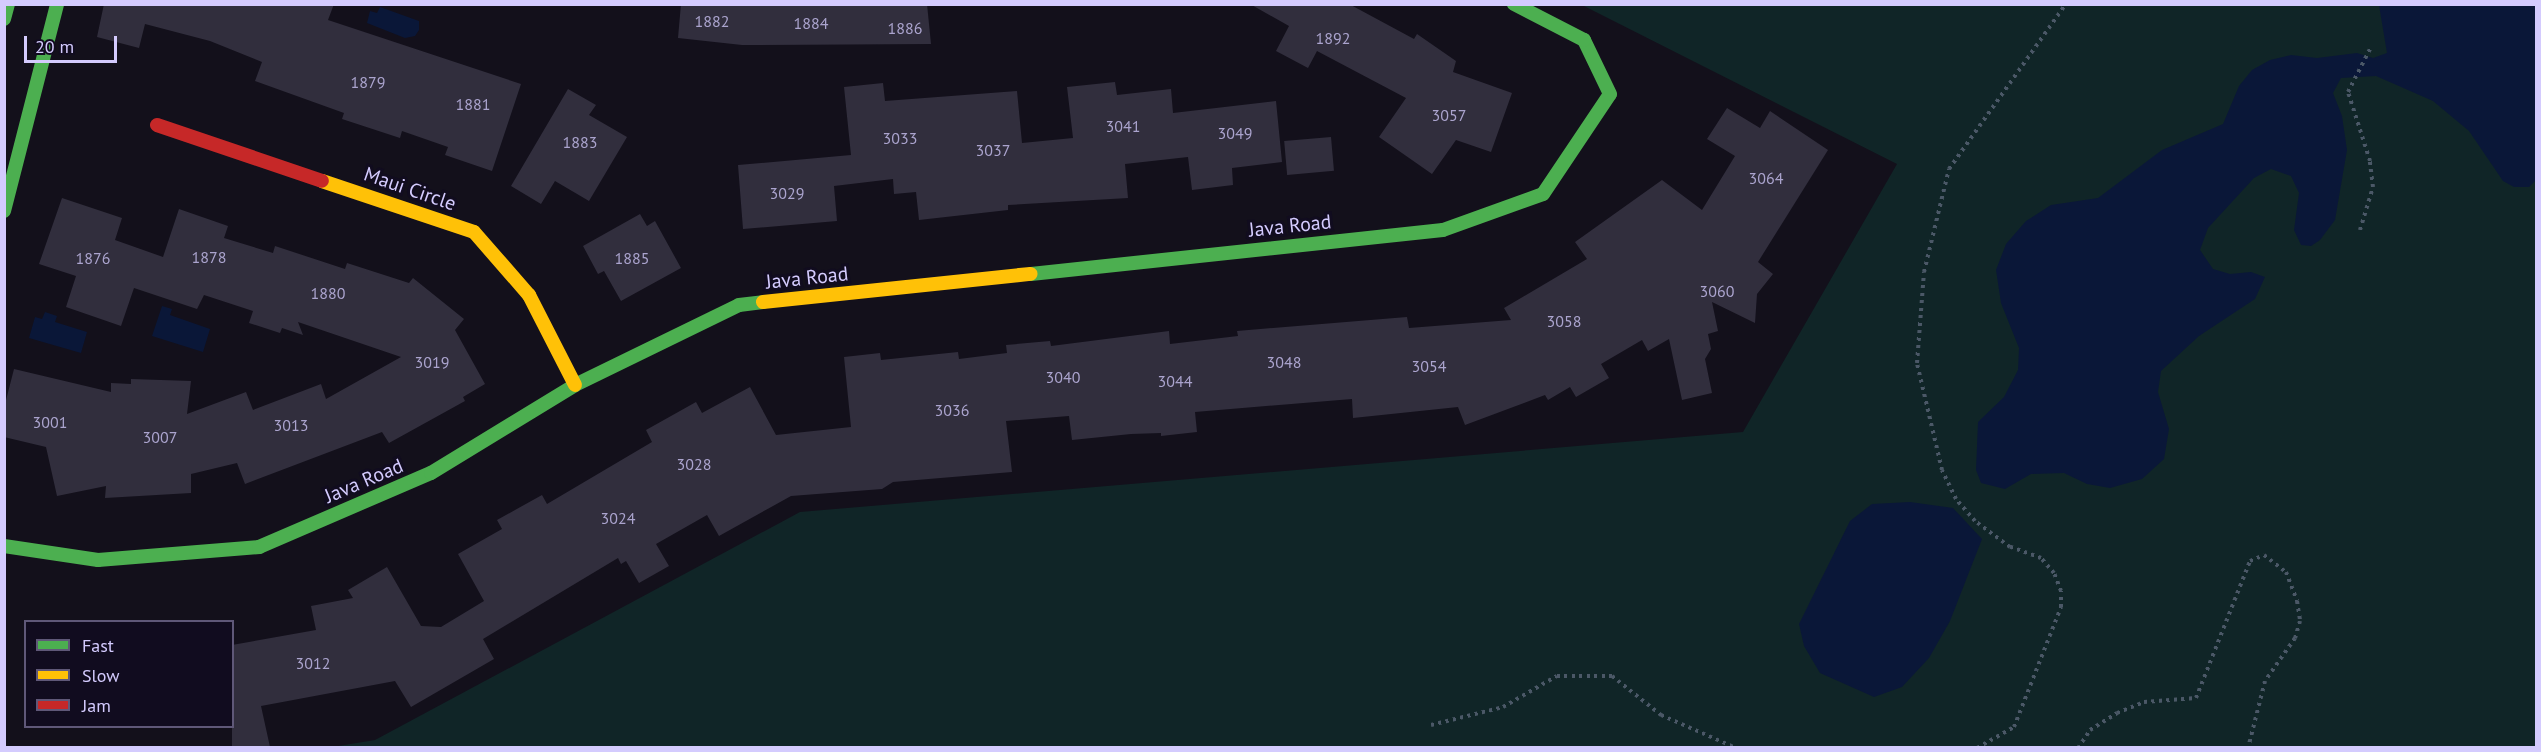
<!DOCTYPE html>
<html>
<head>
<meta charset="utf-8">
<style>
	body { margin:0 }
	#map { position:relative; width:2541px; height:752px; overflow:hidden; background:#13101b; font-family:"PT Sans",sans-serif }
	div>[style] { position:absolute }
	.green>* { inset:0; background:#102527 }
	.water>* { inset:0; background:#0a1738 }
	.building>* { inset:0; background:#312e3d; transform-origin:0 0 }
	.path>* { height:4px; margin-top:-2px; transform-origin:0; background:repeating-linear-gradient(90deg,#4b5867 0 3px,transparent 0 7.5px) }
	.fast>* { height:14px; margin:-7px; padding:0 7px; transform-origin:7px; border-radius:7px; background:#4caf50 }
	.slow>* { height:14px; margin:-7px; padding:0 7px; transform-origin:7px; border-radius:7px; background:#ffc107 }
	.jam>* { height:14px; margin:-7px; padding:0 7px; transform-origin:7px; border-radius:7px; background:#c62828 }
	span { translate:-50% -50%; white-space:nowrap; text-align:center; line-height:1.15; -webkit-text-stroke:6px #110c1f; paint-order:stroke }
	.number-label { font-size:16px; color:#aba4ce }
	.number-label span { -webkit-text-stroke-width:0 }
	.street-label { font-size:20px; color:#d4cbfe }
	.frame { position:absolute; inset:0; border:6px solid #d4cbfe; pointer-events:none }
	.legend { position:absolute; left:24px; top:620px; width:210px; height:108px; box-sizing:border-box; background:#110c1f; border:2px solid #5f5878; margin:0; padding:8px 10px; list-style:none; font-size:18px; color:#d4cbfe }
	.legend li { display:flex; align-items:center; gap:12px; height:30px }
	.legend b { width:30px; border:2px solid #5f5878 }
	.scale { position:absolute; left:24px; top:36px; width:93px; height:27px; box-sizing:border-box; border:3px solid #d4cbfe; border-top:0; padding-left:8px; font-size:18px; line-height:21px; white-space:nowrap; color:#d4cbfe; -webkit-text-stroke:4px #110c1f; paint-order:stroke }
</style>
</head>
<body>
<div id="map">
	<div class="green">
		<div style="clip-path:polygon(1582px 5px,2536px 5px,2536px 747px,326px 748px,375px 740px,800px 512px,1743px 432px,1897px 164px)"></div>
	</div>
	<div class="water">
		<div style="clip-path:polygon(2379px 5px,2536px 5px,2536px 180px,2529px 187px,2514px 187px,2503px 181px,2469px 131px,2433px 101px,2376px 76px,2341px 78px,2333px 93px,2342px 116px,2347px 150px,2335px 220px,2320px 240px,2311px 246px,2301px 245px,2294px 230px,2299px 193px,2291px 176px,2271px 169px,2254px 178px,2208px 228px,2200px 250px,2213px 269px,2230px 274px,2251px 272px,2265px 277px,2255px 299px,2199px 336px,2161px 371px,2158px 392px,2169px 429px,2164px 459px,2142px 479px,2110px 488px,2087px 484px,2064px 473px,2031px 474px,2005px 489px,1981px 483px,1976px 470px,1978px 422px,2004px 397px,2018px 370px,2019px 348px,2001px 303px,1996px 270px,2006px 244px,2026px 221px,2051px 205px,2098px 198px,2162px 150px,2223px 124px,2239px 86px,2252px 70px,2270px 60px,2291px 55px,2317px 58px,2357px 53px,2373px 58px,2387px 53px)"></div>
		<div style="clip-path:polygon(380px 7px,419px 21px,419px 30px,415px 36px,405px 38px,367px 23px,370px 11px,377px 13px)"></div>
		<div style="clip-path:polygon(162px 306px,172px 309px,170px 315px,210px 329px,203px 352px,152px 336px)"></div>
		<div style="clip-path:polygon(45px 312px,57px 316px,55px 322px,87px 332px,81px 353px,29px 338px,35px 317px,42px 319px)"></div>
		<div style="clip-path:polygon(1910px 502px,1953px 508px,1982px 539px,1950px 621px,1929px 658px,1902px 687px,1874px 697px,1820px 673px,1804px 646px,1799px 624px,1850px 521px,1872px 504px)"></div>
	</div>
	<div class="building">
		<div style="clip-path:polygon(104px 4px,334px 4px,328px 20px,521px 84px,492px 171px,445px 155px,448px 147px,402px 131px,400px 138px,342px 119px,344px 113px,255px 81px,262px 62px,210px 41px,145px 24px,139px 48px,97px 37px)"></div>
		<div style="clip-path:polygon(681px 4px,927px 4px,931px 44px,742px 45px,678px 38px)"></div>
		<div style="clip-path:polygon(1250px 4px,1349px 4px,1414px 39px,1417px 34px,1456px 61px,1453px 72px,1512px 93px,1491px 152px,1456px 140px,1432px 174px,1379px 137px,1406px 98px,1317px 51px,1308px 68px,1276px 51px,1289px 26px)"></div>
		<div style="clip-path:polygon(1115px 82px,1117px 95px,1171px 89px,1173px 113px,1276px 101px,1282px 162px,1232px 168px,1233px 185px,1192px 190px,1188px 157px,1125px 164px,1128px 198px,1008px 205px,1008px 210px,919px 220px,916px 192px,894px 194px,893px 179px,834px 186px,837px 221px,743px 229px,738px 165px,851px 155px,844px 87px,883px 83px,885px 101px,1017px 91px,1022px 143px,1073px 138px,1067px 87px)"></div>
		<div style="clip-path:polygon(568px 89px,596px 105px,589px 115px,627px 137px,589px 201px,555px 181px,541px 204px,511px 186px)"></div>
		<div style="clip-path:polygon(1727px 108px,1760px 128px,1770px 111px,1828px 150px,1758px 262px,1773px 274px,1757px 294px,1755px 323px,1712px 302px,1718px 331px,1708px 334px,1711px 349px,1705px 359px,1712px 393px,1682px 400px,1669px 339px,1648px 351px,1642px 340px,1601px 364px,1609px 378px,1576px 397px,1570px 387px,1548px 400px,1545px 395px,1465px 425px,1458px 407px,1353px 418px,1352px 399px,1195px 412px,1197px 432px,1161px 436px,1161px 433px,1131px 434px,1072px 440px,1069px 416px,1006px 421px,1012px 472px,893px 482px,882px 489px,791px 496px,719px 536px,707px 515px,656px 544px,669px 566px,639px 583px,626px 561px,621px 564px,618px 558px,483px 639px,494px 659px,411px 707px,395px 681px,261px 706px,270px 747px,232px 747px,232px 645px,316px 630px,311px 606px,353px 598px,348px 590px,387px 567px,421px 626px,441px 627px,484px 601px,458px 554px,502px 529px,497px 520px,542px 495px,547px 504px,652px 442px,646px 430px,696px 402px,702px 413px,750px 387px,776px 435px,851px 427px,844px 357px,880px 353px,881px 360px,958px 352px,959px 359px,1007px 353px,1006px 345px,1050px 341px,1051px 346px,1169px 331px,1170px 344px,1238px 336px,1237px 331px,1407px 317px,1409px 328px,1511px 320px,1504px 308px,1587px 259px,1575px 242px,1662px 180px,1702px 210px,1735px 156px,1707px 139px)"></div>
		<div style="left:1331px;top:137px;width:34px;height:47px;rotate:85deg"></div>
		<div style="clip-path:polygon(62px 198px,122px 218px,115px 240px,163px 257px,179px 209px,228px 226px,224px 238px,273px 253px,275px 246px,345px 269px,347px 263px,409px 283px,413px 278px,464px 319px,455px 330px,485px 384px,463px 397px,465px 401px,389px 443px,382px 432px,245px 484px,237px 463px,191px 474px,191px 493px,105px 498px,106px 486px,57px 496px,46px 447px,4px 437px,4px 408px,14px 369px,111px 392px,111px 383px,131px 384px,131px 379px,191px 381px,187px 414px,246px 392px,253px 410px,321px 384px,326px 399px,401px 357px,298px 322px,303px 335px,282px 328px,280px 333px,249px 323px,253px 311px,204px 295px,197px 309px,134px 288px,121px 326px,66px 307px,76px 276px,39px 264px)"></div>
		<div style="clip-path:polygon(640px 214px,647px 226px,655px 221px,681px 268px,621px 301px,604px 271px,598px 274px,583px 246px)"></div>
	</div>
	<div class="path">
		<div style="left:2360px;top:230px;width:45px;rotate:-73.2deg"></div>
		<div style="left:2373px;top:187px;width:26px;rotate:-97deg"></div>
		<div style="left:2370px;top:161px;width:72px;rotate:-107.7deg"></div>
		<div style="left:2348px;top:92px;width:51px;rotate:-62.9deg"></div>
		<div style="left:1431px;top:725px;width:74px;rotate:-14deg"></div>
		<div style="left:1503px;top:707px;width:62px;rotate:-29.9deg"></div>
		<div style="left:1557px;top:676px;width:55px"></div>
		<div style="left:1612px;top:676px;width:63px;rotate:38.5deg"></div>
		<div style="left:1661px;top:715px;width:82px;rotate:23.7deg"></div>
		<div style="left:1977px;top:748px;width:43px;rotate:-29.6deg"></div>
		<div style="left:2014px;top:727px;width:129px;rotate:-68.6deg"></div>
		<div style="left:2061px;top:607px;width:16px;rotate:-90deg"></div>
		<div style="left:2061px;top:591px;width:19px;rotate:-111deg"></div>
		<div style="left:2054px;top:573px;width:20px;rotate:-131deg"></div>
		<div style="left:2041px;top:558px;width:33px;rotate:-160deg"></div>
		<div style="left:2010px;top:547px;width:44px;rotate:-143.4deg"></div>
		<div style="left:1975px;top:521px;width:29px;rotate:-131deg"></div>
		<div style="left:1956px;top:499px;width:32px;rotate:-116deg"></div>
		<div style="left:1942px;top:470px;width:110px;rotate:-103.2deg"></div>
		<div style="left:1917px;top:363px;width:91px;rotate:-85.6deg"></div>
		<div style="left:1924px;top:272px;width:106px;rotate:-76.4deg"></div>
		<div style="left:1949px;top:169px;width:202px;rotate:-54.7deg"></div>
		<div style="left:2078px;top:748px;width:22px;rotate:-56deg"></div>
		<div style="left:2090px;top:730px;width:32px;rotate:-32deg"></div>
		<div style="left:2117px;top:713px;width:29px;rotate:-22deg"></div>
		<div style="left:2144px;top:702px;width:52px;rotate:-4.4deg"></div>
		<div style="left:2196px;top:698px;width:147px;rotate:-68.5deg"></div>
		<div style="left:2250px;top:561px;width:15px;rotate:-23deg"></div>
		<div style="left:2264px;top:555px;width:28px;rotate:38deg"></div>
		<div style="left:2286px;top:572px;width:31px;rotate:69deg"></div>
		<div style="left:2297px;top:601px;width:20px;rotate:81deg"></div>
		<div style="left:2300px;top:621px;width:18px;rotate:106deg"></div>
		<div style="left:2295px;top:638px;width:52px;rotate:124.9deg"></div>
		<div style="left:2265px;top:681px;width:69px;rotate:104.2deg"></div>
	</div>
	<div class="fast">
		<div style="left:4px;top:19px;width:16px;rotate:-75deg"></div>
		<div style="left:4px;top:211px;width:214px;rotate:-75.6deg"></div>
		<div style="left:1031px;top:274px;width:414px;rotate:-6.1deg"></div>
		<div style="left:1443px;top:230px;width:106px;rotate:-19.8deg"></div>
		<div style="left:1543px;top:194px;width:120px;rotate:-56.2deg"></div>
		<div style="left:1610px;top:94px;width:60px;rotate:-115.7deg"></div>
		<div style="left:1584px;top:40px;width:79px;rotate:-152.8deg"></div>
		<div style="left:4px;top:546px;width:95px;rotate:8.5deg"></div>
		<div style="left:98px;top:560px;width:162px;rotate:-4.6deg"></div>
		<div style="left:259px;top:547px;width:187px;rotate:-23.3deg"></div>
		<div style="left:431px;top:473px;width:169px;rotate:-31.4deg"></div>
		<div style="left:575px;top:385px;width:182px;rotate:-26deg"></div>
		<div style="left:739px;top:305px;width:24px;rotate:-7deg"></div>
	</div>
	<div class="slow">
		<div style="left:322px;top:181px;width:160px;rotate:18.5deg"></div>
		<div style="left:474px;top:232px;width:84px;rotate:48.9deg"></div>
		<div style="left:529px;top:295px;width:101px;rotate:62.9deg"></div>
		<div style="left:763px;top:302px;width:269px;rotate:-6deg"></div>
	</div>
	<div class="jam">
		<div style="left:157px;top:125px;width:174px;rotate:18.7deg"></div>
	</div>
	<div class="number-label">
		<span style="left:712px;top:21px">1882</span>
		<span style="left:811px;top:23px">1884</span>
		<span style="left:905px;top:28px">1886</span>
		<span style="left:1333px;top:38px">1892</span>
		<span style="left:368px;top:82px">1879</span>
		<span style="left:473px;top:104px">1881</span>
		<span style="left:1449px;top:115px">3057</span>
		<span style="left:1123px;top:126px">3041</span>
		<span style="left:1235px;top:133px">3049</span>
		<span style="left:900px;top:138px">3033</span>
		<span style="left:580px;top:142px">1883</span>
		<span style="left:993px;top:150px">3037</span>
		<span style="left:1766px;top:178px">3064</span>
		<span style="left:787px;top:193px">3029</span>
		<span style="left:209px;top:257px">1878</span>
		<span style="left:93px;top:258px">1876</span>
		<span style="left:632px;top:258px">1885</span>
		<span style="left:1717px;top:291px">3060</span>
		<span style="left:328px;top:293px">1880</span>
		<span style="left:1564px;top:321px">3058</span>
		<span style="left:432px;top:362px">3019</span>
		<span style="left:1284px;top:362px">3048</span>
		<span style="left:1429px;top:366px">3054</span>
		<span style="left:1063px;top:377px">3040</span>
		<span style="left:1175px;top:381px">3044</span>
		<span style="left:952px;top:410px">3036</span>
		<span style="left:50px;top:422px">3001</span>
		<span style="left:291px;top:425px">3013</span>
		<span style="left:160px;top:437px">3007</span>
		<span style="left:694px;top:464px">3028</span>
		<span style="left:618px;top:518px">3024</span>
		<span style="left:313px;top:663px">3012</span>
	</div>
	<div class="street-label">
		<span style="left:410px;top:189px;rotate:19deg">Maui Circle</span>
		<span style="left:1290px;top:226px;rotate:-6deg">Java Road</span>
		<span style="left:807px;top:278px;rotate:-6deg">Java Road</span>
		<span style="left:364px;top:481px;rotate:-23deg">Java Road</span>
	</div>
	<div class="frame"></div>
	<ul class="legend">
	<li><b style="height:8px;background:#4caf50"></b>Fast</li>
	<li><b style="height:8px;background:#ffc107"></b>Slow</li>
	<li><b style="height:8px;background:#c62828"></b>Jam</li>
	</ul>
	<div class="scale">20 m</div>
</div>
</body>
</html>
